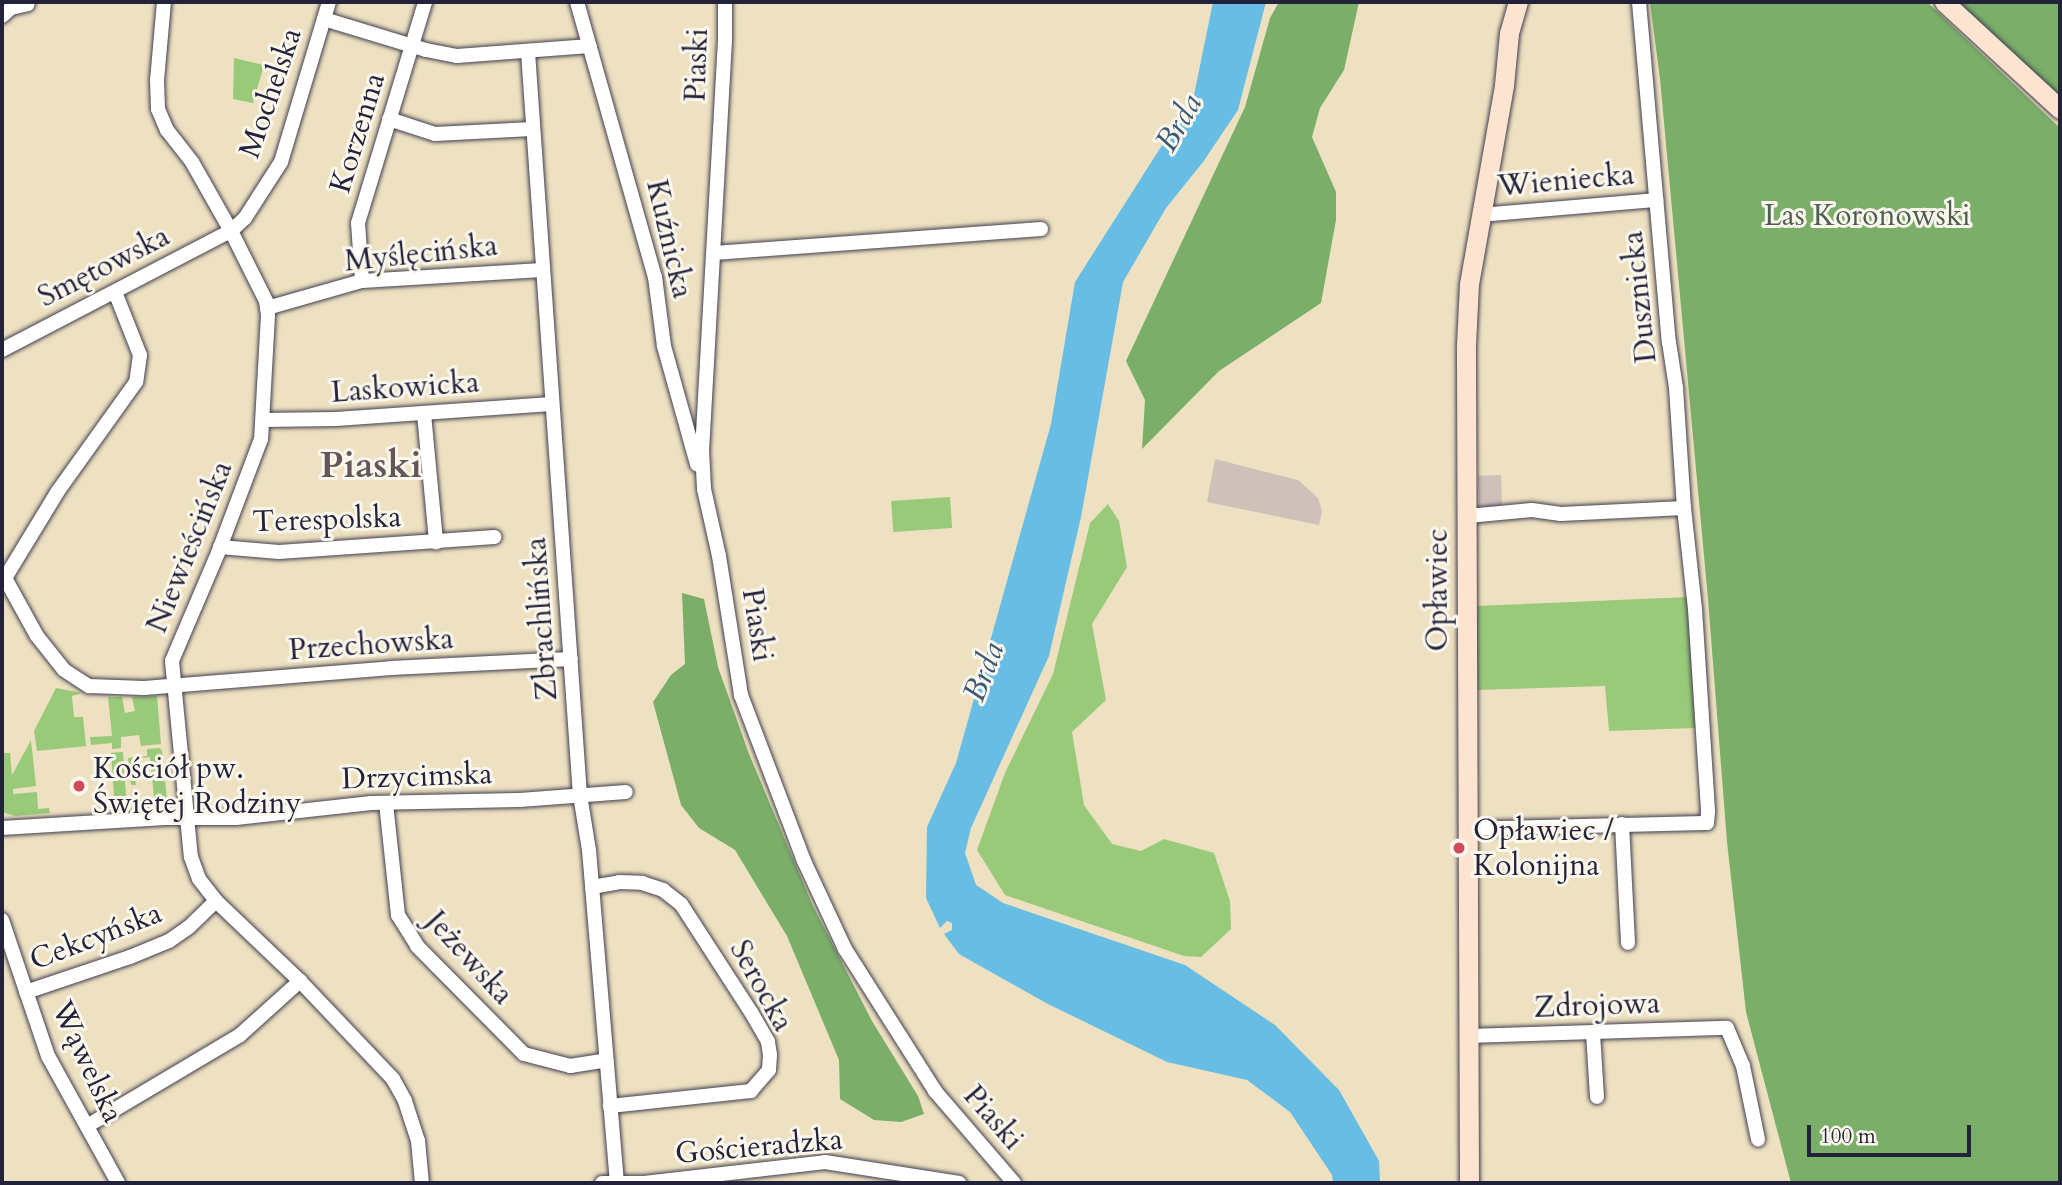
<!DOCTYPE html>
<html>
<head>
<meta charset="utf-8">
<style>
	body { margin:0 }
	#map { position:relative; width:2062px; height:1185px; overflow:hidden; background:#eee1c1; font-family:Cardo,serif }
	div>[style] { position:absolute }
	.industrial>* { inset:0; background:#cfc0ba; transform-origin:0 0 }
	.green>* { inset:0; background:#99ca79; transform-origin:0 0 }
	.forest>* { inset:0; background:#7aae69 }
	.water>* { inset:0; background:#67bde4 }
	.roads { filter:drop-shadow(0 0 2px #413f4f) drop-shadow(0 0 2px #413f4f) }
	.street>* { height:14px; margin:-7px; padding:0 7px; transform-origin:7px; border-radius:7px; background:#fff }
	.secondary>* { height:19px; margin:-9.5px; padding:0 9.5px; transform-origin:9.5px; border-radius:9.5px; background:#fde4d1 }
	.dots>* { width:19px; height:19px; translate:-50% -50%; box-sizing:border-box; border:4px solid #fbf7ec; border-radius:50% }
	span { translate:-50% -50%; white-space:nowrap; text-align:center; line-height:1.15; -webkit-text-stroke:6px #fbf7ec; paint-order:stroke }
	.street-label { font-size:30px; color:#22223b }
	.park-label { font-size:30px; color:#4c5d51 }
	.poi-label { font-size:30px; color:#22223b }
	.left { translate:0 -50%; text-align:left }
	.water-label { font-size:32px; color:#3a5876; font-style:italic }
	.district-label { font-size:37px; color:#645658; font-weight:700 }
	.frame { position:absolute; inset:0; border:4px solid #22223b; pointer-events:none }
	.scale { position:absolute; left:1807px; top:1125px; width:164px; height:32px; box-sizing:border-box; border:4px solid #22223b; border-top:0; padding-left:9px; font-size:21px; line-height:24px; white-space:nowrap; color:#22223b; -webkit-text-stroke:5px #fbf7ec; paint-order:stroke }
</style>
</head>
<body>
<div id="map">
	<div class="industrial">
		<div style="clip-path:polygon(1215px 459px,1298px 480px,1318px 498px,1322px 511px,1319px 525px,1207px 502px)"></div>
		<div style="left:1501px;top:475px;width:31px;height:23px;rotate:88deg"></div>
	</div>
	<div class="green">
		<div style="clip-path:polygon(234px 58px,264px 65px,253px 103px,233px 99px)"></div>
		<div style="left:950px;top:497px;width:31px;height:59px;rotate:86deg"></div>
		<div style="clip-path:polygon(1108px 504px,1119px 521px,1127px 567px,1092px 624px,1106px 700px,1072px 732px,1084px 805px,1112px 844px,1141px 851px,1164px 839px,1214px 853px,1230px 901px,1231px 929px,1201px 957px,1184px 956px,1005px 895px,977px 850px,1005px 773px,1053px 674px,1090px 523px)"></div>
		<div style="clip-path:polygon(1688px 597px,1696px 728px,1609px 731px,1605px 686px,1477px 690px,1476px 606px)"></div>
		<div style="clip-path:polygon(56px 688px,82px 693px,72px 696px,74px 717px,83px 717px,86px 746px,37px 751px,34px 731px)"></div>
		<div style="clip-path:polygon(157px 696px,161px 744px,141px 746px,139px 735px,121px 737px,121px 748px,112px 749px,112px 743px,91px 745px,90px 737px,112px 736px,108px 697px,122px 697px,125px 713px,135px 711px,132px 697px)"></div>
		<div style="clip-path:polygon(31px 740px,36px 786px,13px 789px,13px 794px,37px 792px,38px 809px,49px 808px,50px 813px,15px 816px,2px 812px,2px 753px,10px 753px,12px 775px)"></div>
		<div style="clip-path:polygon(159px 748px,162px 750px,168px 809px,133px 809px,131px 791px,136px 790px,138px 800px,154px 798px,150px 757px,133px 759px,136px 785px,131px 785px,128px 758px,147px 756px,147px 749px)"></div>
		<div style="left:123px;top:752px;width:55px;height:12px;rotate:86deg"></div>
	</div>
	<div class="forest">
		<div style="clip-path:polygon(1279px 2px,1359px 2px,1344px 70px,1320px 108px,1312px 137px,1336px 192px,1336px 220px,1321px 303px,1219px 371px,1142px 449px,1145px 400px,1126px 361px,1245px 107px,1270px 18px)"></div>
		<div style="clip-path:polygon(1650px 2px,1927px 2px,2060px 128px,2060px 1183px,1791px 1183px,1746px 1012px,1727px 842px,1708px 599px,1660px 79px)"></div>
		<div style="clip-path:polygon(1956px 2px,2060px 2px,2060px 97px)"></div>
		<div style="clip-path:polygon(682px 593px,704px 599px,718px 667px,749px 754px,813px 906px,872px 1021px,918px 1096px,924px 1114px,901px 1122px,874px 1120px,840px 1099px,839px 1060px,787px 936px,735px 850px,699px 828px,681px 805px,653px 702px,671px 675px,685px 664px)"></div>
	</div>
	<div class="water">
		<div style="clip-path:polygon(1213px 2px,1266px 2px,1238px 110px,1203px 162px,1166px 208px,1123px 282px,1081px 517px,1049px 656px,971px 828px,965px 853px,976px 885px,1003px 903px,1185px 965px,1275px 1025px,1339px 1090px,1379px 1161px,1380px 1183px,1333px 1183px,1332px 1175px,1290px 1112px,1247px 1080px,1167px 1062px,1046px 1003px,959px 954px,944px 934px,952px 930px,952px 923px,947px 921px,940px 928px,926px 898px,927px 827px,956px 763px,1051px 424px,1075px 282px,1194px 95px)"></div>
	</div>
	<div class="roads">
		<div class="street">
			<div style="left:164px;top:2px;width:78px;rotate:95.1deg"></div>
			<div style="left:157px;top:80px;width:29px;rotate:88deg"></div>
			<div style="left:158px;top:109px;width:23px;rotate:67deg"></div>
			<div style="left:167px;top:130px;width:41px;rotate:52deg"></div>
			<div style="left:192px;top:162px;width:79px;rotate:60.5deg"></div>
			<div style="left:231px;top:231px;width:78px;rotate:63.4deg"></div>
			<div style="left:266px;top:301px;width:14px;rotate:82deg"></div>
			<div style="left:268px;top:315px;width:124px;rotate:93.2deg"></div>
			<div style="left:261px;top:439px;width:122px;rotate:110.7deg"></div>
			<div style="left:218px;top:553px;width:117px;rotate:113.1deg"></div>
			<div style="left:172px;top:661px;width:197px;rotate:84.5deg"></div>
			<div style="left:191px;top:857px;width:23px;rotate:70deg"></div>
			<div style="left:199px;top:879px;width:28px;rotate:52deg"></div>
			<div style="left:216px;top:901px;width:116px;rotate:43.6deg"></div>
			<div style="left:300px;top:981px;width:135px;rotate:46.5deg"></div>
			<div style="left:393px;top:1079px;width:25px;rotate:61deg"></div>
			<div style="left:405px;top:1101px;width:42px;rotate:72deg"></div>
			<div style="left:418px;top:1141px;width:42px;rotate:84.6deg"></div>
			<div style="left:577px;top:2px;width:286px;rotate:74.2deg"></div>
			<div style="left:655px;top:277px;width:70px;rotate:82.6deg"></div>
			<div style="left:664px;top:346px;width:123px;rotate:74.4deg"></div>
			<div style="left:725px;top:2px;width:38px;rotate:90deg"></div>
			<div style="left:725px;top:40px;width:411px;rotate:93.2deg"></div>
			<div style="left:702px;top:450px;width:39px;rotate:87deg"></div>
			<div style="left:704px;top:489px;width:69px;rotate:77.4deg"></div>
			<div style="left:719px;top:556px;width:141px;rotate:81deg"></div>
			<div style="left:741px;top:695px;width:178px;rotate:69.2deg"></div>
			<div style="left:804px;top:861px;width:97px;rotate:65deg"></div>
			<div style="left:845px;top:949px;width:168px;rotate:57.6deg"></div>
			<div style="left:935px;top:1091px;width:121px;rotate:49.3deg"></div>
			<div style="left:1639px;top:2px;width:341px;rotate:85deg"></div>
			<div style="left:1669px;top:342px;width:47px;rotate:81.3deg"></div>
			<div style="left:1676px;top:388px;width:120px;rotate:86.2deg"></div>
			<div style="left:2px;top:16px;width:12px;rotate:-42deg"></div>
			<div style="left:11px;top:8px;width:17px;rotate:-13deg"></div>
			<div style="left:324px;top:19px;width:107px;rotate:16.9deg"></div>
			<div style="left:426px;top:50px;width:32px;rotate:11deg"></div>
			<div style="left:457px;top:56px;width:133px;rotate:-4.3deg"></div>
			<div style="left:528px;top:52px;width:745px;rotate:86deg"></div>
			<div style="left:580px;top:795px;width:56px;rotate:80.7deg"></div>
			<div style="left:589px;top:850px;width:332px;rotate:85.2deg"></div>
			<div style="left:389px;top:119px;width:48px;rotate:18.1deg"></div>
			<div style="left:435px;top:134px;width:97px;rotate:-3deg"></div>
			<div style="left:1481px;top:215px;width:176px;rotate:-4.9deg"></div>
			<div style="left:714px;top:253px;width:328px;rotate:-4.2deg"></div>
			<div style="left:362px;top:281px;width:58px;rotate:-93.9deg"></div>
			<div style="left:358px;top:223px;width:231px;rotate:-73.1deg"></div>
			<div style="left:115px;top:292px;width:68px;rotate:68.4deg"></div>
			<div style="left:140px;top:355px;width:27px;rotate:98deg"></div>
			<div style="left:136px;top:382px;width:134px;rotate:125.6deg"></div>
			<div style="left:58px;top:491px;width:102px;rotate:121.3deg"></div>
			<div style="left:5px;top:578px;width:66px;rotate:61.1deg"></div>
			<div style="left:37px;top:636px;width:43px;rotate:51.5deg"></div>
			<div style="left:64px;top:670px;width:30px;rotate:33deg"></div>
			<div style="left:89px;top:686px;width:55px;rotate:2.1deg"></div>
			<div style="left:144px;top:688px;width:248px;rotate:-4.6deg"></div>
			<div style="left:391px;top:668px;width:180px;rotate:-2.9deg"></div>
			<div style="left:267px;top:308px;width:99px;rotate:-15.9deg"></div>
			<div style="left:362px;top:281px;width:180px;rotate:-3.5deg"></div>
			<div style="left:2px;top:350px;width:258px;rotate:-27.5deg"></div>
			<div style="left:231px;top:231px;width:19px;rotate:-43deg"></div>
			<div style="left:245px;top:218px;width:67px;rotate:-57.3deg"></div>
			<div style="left:281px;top:162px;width:167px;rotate:-73.3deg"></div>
			<div style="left:424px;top:414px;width:129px;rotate:84.6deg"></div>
			<div style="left:263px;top:420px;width:73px;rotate:-0.8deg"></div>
			<div style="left:336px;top:419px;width:216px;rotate:-4deg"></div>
			<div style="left:1468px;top:516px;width:64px;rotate:-5.4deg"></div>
			<div style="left:1532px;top:510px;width:29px;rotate:8deg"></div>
			<div style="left:1561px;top:514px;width:123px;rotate:-2.8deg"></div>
			<div style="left:1684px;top:508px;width:102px;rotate:83.8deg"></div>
			<div style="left:1695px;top:609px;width:203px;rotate:86.3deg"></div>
			<div style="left:1708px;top:812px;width:11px;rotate:95deg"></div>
			<div style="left:1707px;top:823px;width:239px;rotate:178.6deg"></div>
			<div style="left:220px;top:547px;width:59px;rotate:4.8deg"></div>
			<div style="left:279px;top:552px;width:216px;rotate:-4deg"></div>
			<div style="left:386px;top:803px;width:113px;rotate:83.9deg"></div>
			<div style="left:398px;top:915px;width:36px;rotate:58deg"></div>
			<div style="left:417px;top:946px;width:152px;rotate:45.3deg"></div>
			<div style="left:524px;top:1054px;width:48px;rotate:14.6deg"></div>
			<div style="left:570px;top:1066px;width:37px;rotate:-9deg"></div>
			<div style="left:1622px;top:824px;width:119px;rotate:87.1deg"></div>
			<div style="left:2px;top:828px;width:163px;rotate:-3.5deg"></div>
			<div style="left:165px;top:818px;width:71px"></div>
			<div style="left:236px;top:818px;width:136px;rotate:-6.3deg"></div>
			<div style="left:371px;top:803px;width:149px;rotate:-1.2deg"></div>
			<div style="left:520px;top:800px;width:106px;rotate:-4.3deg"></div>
			<div style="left:592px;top:887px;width:27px;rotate:-10deg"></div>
			<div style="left:619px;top:882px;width:23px;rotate:2deg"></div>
			<div style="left:642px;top:883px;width:22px;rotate:18deg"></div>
			<div style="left:663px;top:890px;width:23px;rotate:38deg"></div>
			<div style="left:681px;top:904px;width:129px;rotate:57.1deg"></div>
			<div style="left:751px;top:1012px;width:34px;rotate:60deg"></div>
			<div style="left:768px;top:1042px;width:13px;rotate:81deg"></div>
			<div style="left:770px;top:1055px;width:15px;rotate:94deg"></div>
			<div style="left:769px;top:1070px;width:28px;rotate:131deg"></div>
			<div style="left:751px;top:1091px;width:142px;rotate:173.9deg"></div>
			<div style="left:2px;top:920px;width:144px;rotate:71.3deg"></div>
			<div style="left:48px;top:1056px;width:145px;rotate:61.1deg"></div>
			<div style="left:26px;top:992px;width:110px;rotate:-18.6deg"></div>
			<div style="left:130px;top:957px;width:42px;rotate:-22.3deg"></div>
			<div style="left:169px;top:941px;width:24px;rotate:-35deg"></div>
			<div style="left:189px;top:927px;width:37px;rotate:-44deg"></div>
			<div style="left:1593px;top:1033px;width:64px;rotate:86.4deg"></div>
			<div style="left:1468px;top:1036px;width:259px;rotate:-1.8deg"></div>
			<div style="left:1727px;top:1028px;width:41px;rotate:67.2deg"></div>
			<div style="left:1743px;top:1066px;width:75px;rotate:78.4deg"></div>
			<div style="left:87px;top:1126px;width:178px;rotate:-30.7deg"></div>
			<div style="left:240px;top:1035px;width:81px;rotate:-42deg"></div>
			<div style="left:602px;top:1183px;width:42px"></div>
			<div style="left:644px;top:1183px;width:182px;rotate:-6.6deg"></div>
			<div style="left:825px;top:1162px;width:136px;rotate:8.9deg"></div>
		</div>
		<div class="secondary">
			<div style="left:1944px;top:2px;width:158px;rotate:42.7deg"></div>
			<div style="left:1469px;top:1183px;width:838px;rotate:-90.21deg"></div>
			<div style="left:1466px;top:345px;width:61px;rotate:-87.2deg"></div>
			<div style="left:1469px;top:284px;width:202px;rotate:-80deg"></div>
			<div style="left:1504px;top:85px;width:52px;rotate:-84.5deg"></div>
			<div style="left:1509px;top:33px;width:32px;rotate:-74deg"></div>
		</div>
	</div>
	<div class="dots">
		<div style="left:79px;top:786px;background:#d1495b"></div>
		<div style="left:1459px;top:848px;background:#d1495b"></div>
	</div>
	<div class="street-label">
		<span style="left:697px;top:65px;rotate:-88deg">Piaski</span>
		<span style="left:271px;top:93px;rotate:-71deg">Mochelska</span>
		<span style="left:358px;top:133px;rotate:-73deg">Korzenna</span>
		<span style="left:1566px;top:181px;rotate:-5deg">Wieniecka</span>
		<span style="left:669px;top:239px;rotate:77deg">Kuźnicka</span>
		<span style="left:421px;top:254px;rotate:-6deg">Myślęcińska</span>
		<span style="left:104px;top:267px;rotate:-27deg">Smętowska</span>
		<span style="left:1640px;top:297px;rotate:-96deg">Dusznicka</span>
		<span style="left:405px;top:388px;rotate:-4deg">Laskowicka</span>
		<span style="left:327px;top:520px;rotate:-2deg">Terespolska</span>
		<span style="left:190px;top:547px;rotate:-68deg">Niewieścińska</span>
		<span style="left:1438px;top:590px;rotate:-90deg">Opławiec</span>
		<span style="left:542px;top:619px;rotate:-94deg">Zbrachlińska</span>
		<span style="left:757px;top:625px;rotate:81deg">Piaski</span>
		<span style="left:371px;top:645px;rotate:-4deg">Przechowska</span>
		<span style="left:417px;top:777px;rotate:-2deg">Drzycimska</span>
		<span style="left:96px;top:937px;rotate:-21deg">Cekcyńska</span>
		<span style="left:469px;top:958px;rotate:48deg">Jeżewska</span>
		<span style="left:761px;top:986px;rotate:61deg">Serocka</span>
		<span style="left:1597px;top:1006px;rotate:-2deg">Zdrojowa</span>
		<span style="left:87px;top:1062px;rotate:65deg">Wąwelska</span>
		<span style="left:993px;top:1118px;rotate:49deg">Piaski</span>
		<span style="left:759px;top:1147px;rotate:-5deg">Gościeradzka</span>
	</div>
	<div class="park-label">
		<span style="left:1867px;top:216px">Las Koronowski</span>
	</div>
	<div class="poi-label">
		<span class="left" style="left:93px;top:786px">Kościół pw.<br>Świętej Rodziny</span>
		<span class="left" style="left:1473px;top:848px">Opławiec /<br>Kolonijna</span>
	</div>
	<div class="water-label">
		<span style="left:1179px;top:123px;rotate:-60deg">Brda</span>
		<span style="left:984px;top:672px;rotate:-69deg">Brda</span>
	</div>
	<div class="district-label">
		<span style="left:371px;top:465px">Piaski</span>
	</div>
	<div class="frame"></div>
	<div class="scale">100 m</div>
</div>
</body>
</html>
